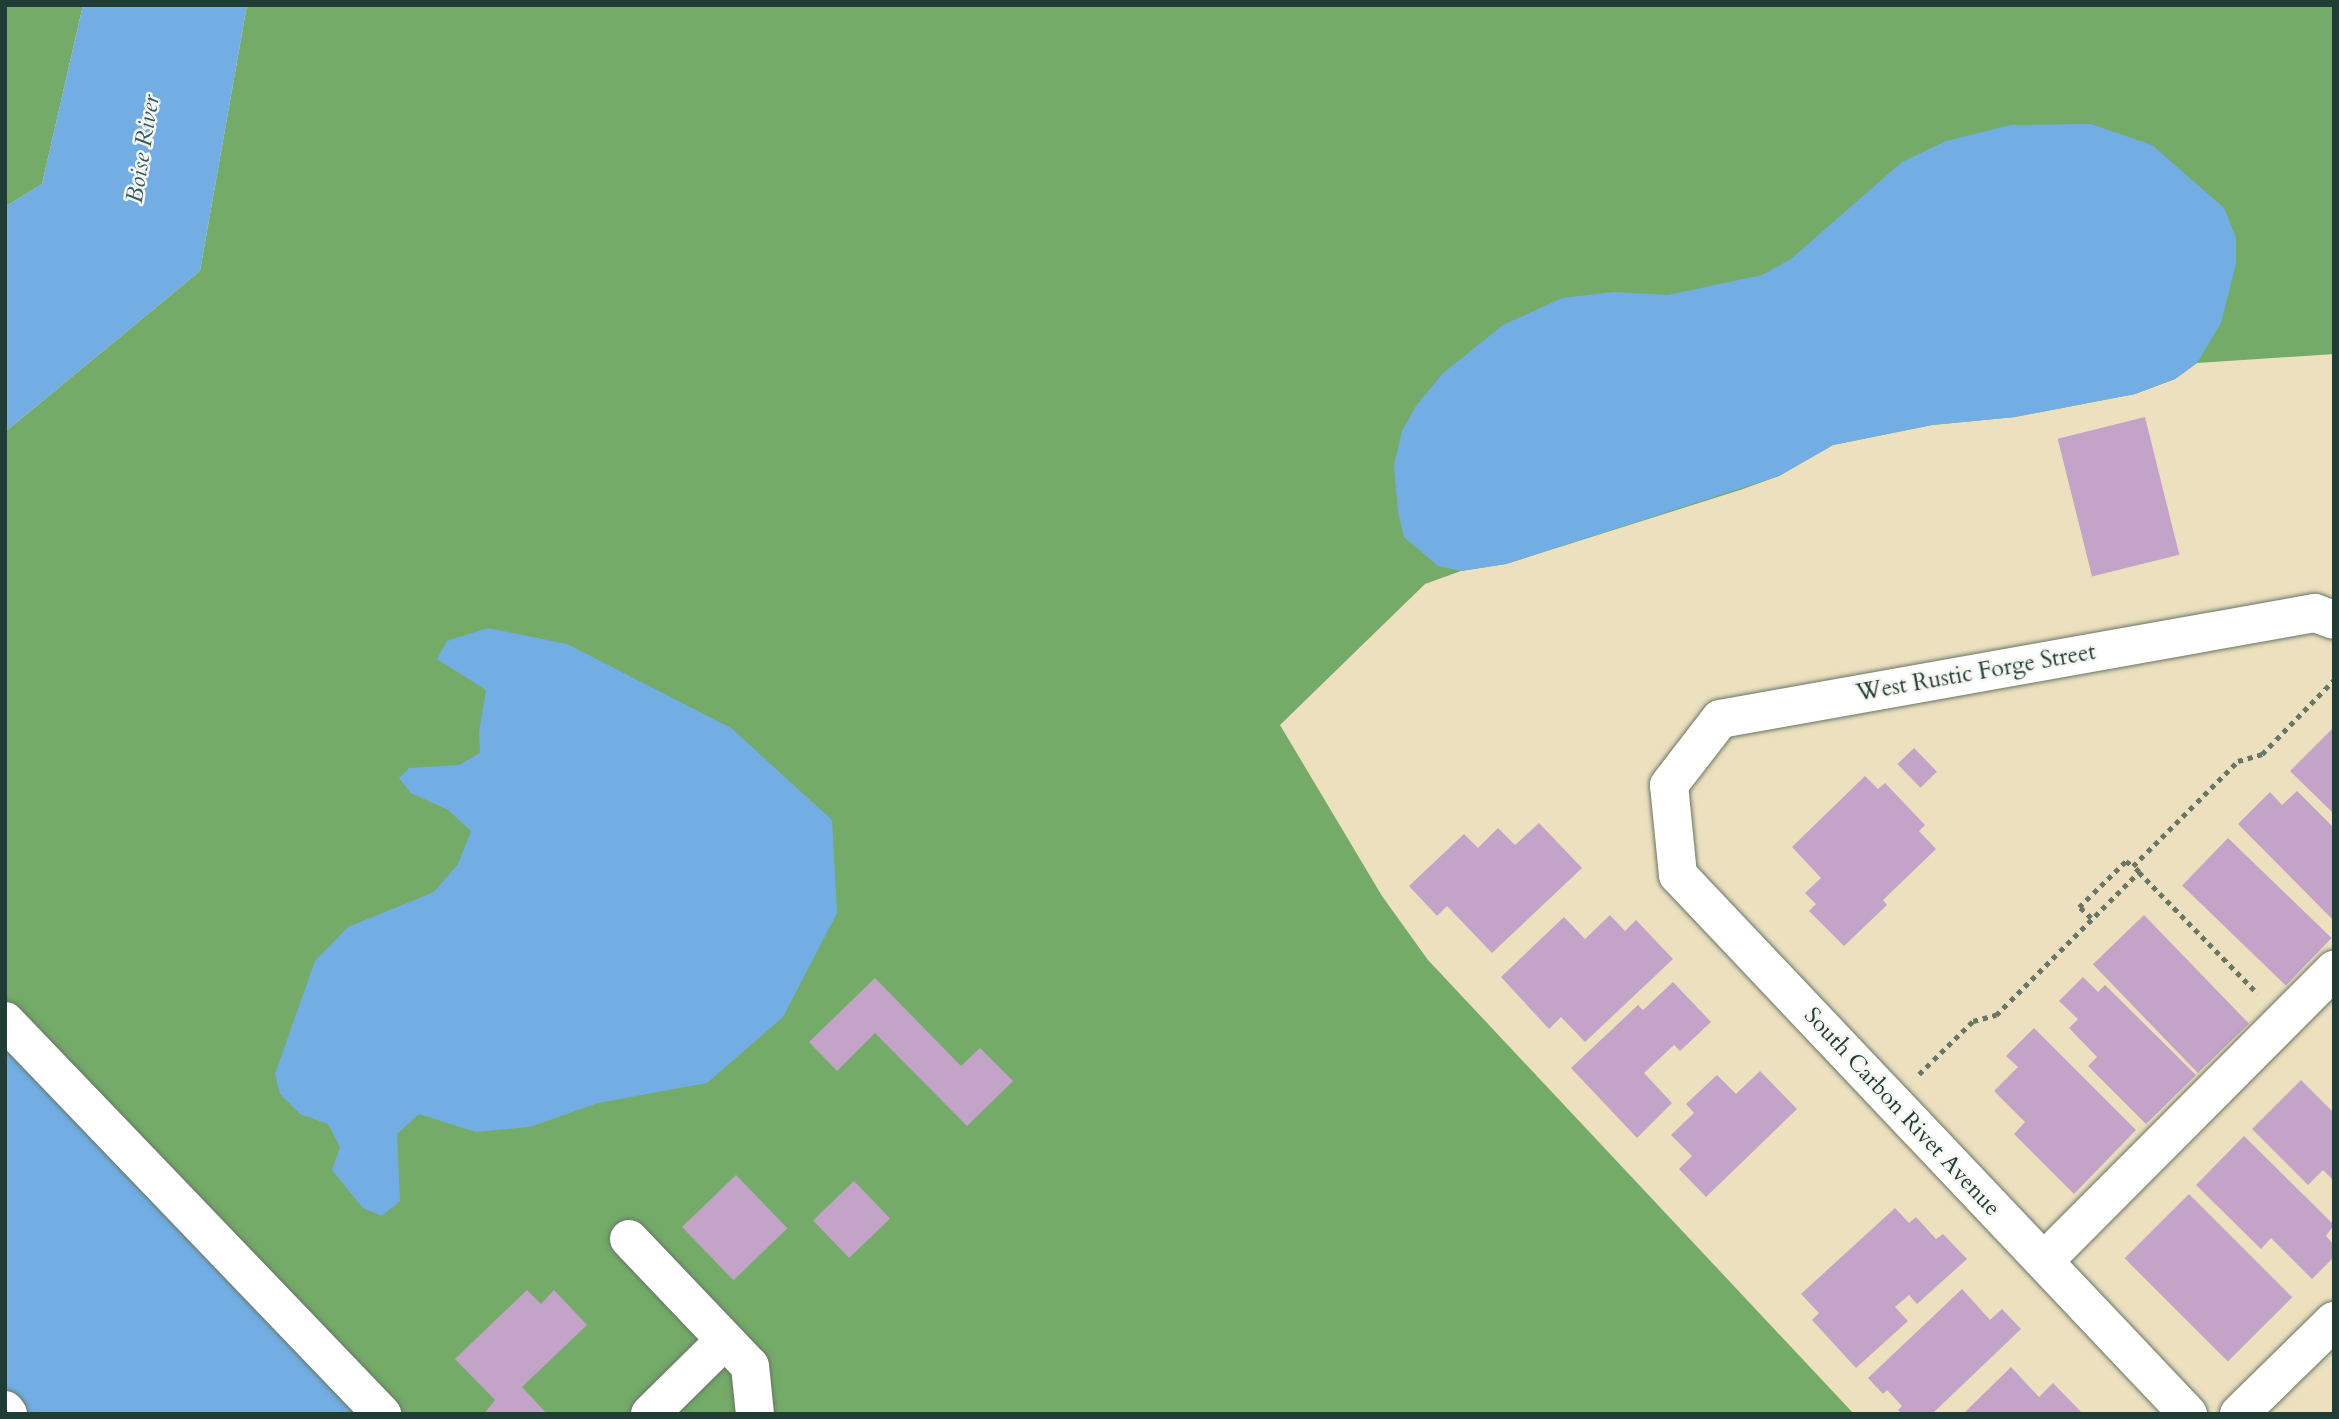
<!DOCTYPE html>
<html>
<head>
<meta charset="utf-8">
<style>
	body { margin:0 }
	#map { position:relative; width:2339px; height:1419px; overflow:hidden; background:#ece0bf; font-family:Cardo,serif }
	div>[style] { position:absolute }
	.forest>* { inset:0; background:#74ab68 }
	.water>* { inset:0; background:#72aee3 }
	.building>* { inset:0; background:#c4a3c9; transform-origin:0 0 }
	.path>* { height:4.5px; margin-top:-2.25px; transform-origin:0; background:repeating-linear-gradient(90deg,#677665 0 5px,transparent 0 10px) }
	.roads { filter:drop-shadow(0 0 2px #677665) drop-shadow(0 0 2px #677665) }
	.minor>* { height:38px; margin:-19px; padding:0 19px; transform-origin:19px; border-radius:19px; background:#fff }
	span { translate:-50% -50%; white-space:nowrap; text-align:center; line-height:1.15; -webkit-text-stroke:5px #f6f6f2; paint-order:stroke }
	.street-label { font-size:23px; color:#1f3d34 }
	.water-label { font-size:24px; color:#345960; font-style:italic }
	.frame { position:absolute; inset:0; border:7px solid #1f3d34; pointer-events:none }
</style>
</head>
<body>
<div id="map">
	<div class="forest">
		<div style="clip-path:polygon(5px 5px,83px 5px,42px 184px,5px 207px)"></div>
		<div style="clip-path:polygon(247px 5px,2334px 5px,2334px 354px,2197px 363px,2175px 379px,2135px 394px,2015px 417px,1932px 425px,1833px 445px,1779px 476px,1740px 490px,1506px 564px,1461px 571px,1425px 584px,1280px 725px,1382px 896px,1428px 960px,1854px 1414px,399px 1414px,5px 1002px,5px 432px,200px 271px)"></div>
	</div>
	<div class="water">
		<div style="clip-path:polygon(83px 5px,247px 5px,200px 271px,5px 432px,5px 207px,42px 184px)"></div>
		<div style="clip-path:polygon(2091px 124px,2152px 145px,2224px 208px,2236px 238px,2236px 263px,2221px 323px,2197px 363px,2175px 379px,2135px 394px,2015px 417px,1932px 425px,1833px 445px,1779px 476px,1506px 564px,1461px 571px,1438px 566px,1404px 537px,1398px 512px,1394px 466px,1402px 431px,1416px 406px,1442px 374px,1503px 325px,1562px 298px,1614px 292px,1668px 295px,1762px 275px,1791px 259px,1902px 162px,1946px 141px,2011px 125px)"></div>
		<div style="clip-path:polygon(488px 628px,567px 644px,731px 728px,832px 820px,837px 913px,783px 1017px,707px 1083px,598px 1103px,530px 1127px,476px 1132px,419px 1114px,397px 1134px,400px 1201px,382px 1216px,363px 1208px,332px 1170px,340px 1147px,328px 1124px,300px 1114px,280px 1094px,275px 1074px,315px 961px,348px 927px,434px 892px,458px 864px,471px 831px,448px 810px,411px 793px,399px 778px,409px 768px,459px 765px,480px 753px,479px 732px,486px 690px,437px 659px,447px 641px)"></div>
		<div style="clip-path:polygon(5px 1048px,359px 1414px,21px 1414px,5px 1398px)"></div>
	</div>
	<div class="building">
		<div style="left:2145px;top:417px;width:142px;height:90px;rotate:76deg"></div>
		<div style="clip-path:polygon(2334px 727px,2334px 814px,2290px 771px)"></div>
		<div style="left:1914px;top:748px;width:33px;height:23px;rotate:46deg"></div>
		<div style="clip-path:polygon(1865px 776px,1878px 789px,1885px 783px,1925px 825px,1919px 831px,1936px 849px,1883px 900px,1887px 905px,1844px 946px,1809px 911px,1816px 904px,1805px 893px,1821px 878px,1792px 847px)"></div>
		<div style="clip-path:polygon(2297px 791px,2334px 828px,2334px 921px,2238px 824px,2270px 792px,2282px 805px)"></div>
		<div style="clip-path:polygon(1539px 823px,1582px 868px,1492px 953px,1447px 906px,1437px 916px,1409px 886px,1464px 834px,1478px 848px,1498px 828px,1515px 845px)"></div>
		<div style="left:2228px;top:838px;width:144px;height:66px;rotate:44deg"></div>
		<div style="clip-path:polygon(1610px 915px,1625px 931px,1636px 920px,1673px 959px,1585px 1042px,1561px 1017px,1549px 1029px,1501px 977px,1564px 917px,1585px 939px)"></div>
		<div style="left:2144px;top:915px;width:151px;height:71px;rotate:46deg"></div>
		<div style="clip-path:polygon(2083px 977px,2098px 992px,2105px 985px,2196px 1075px,2146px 1124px,2088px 1066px,2097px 1057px,2069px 1028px,2078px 1019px,2059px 1001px)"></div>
		<div style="clip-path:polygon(875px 978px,961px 1066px,980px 1048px,1013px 1081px,967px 1126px,875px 1033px,837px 1071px,809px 1042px)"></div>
		<div style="clip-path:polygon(1673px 982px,1711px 1022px,1680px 1051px,1674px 1045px,1644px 1073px,1672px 1103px,1637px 1138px,1571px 1068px,1638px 1005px,1643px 1010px)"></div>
		<div style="clip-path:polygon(2034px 1028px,2136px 1130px,2074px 1194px,2014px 1134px,2025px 1122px,1994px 1091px,2018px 1067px,2006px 1056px)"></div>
		<div style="clip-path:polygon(1760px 1071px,1797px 1109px,1706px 1197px,1679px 1169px,1692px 1156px,1671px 1135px,1694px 1113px,1686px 1104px,1717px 1075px,1736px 1094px)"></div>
		<div style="clip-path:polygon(2301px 1080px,2334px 1113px,2334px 1181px,2323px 1170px,2308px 1185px,2252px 1129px)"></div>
		<div style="clip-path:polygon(2244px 1136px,2334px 1225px,2326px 1236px,2334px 1245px,2334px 1257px,2312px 1279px,2271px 1238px,2261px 1249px,2196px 1185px)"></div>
		<div style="left:736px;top:1175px;width:74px;height:75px;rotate:46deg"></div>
		<div style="left:854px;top:1181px;width:52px;height:57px;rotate:46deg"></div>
		<div style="left:2189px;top:1194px;width:146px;height:91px;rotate:45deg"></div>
		<div style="clip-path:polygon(1895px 1208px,1909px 1223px,1916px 1217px,1936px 1239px,1943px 1234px,1967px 1259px,1917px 1304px,1909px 1295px,1895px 1307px,1908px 1321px,1856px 1368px,1812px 1320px,1819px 1313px,1801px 1294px)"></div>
		<div style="clip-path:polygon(1962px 1289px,1990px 1320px,2002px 1309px,2021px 1329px,1932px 1414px,1902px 1414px,1898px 1410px,1902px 1406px,1887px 1390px,1883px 1394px,1868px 1378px)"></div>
		<div style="clip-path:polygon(527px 1290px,541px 1304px,554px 1290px,587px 1325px,522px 1387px,547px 1414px,484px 1414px,495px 1400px,455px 1359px)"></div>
		<div style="clip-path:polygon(2011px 1367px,2039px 1397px,2053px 1383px,2083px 1414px,1963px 1414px)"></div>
	</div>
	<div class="path">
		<div style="left:2139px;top:872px;width:170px;rotate:45.7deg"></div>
		<div style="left:2091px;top:918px;width:16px;rotate:-137deg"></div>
		<div style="left:2079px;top:907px;width:66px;rotate:-44.4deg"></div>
		<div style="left:2126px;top:861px;width:9px;rotate:36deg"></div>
		<div style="left:1919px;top:1074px;width:76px;rotate:-44.5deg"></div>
		<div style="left:1973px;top:1021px;width:24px;rotate:-15deg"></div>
		<div style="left:1996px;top:1015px;width:202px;rotate:-45deg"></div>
		<div style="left:2139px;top:872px;width:8px;rotate:-135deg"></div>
		<div style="left:2133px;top:866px;width:148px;rotate:-45deg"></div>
		<div style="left:2238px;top:761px;width:25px;rotate:-16deg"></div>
		<div style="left:2262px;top:754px;width:103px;rotate:-45.8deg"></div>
	</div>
	<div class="roads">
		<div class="minor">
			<div style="left:5px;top:1021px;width:545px;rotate:46.19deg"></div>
			<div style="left:629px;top:1239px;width:175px;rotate:46.4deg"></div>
			<div style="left:750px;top:1366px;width:48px;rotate:84.1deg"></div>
			<div style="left:2044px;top:1261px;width:411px;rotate:-45.1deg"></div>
			<div style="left:5px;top:1410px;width:5px;rotate:53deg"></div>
			<div style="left:650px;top:1414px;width:105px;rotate:-44.6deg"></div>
			<div style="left:2188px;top:1414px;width:742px;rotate:-133.42deg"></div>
			<div style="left:1678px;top:875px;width:90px;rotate:-95.7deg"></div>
			<div style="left:1669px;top:785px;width:83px;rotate:-52.3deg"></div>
			<div style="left:1720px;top:719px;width:604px;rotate:-10.1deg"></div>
			<div style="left:2315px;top:613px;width:20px;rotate:20deg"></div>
			<div style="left:2239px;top:1414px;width:133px;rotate:-44.4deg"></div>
		</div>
	</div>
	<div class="street-label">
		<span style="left:1976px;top:673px;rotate:-10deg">West Rustic Forge Street</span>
		<span style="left:1902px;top:1112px;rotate:47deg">South Carbon Rivet Avenue</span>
	</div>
	<div class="water-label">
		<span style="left:143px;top:149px;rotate:-81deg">Boise River</span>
	</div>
	<div class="frame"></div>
</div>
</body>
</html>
